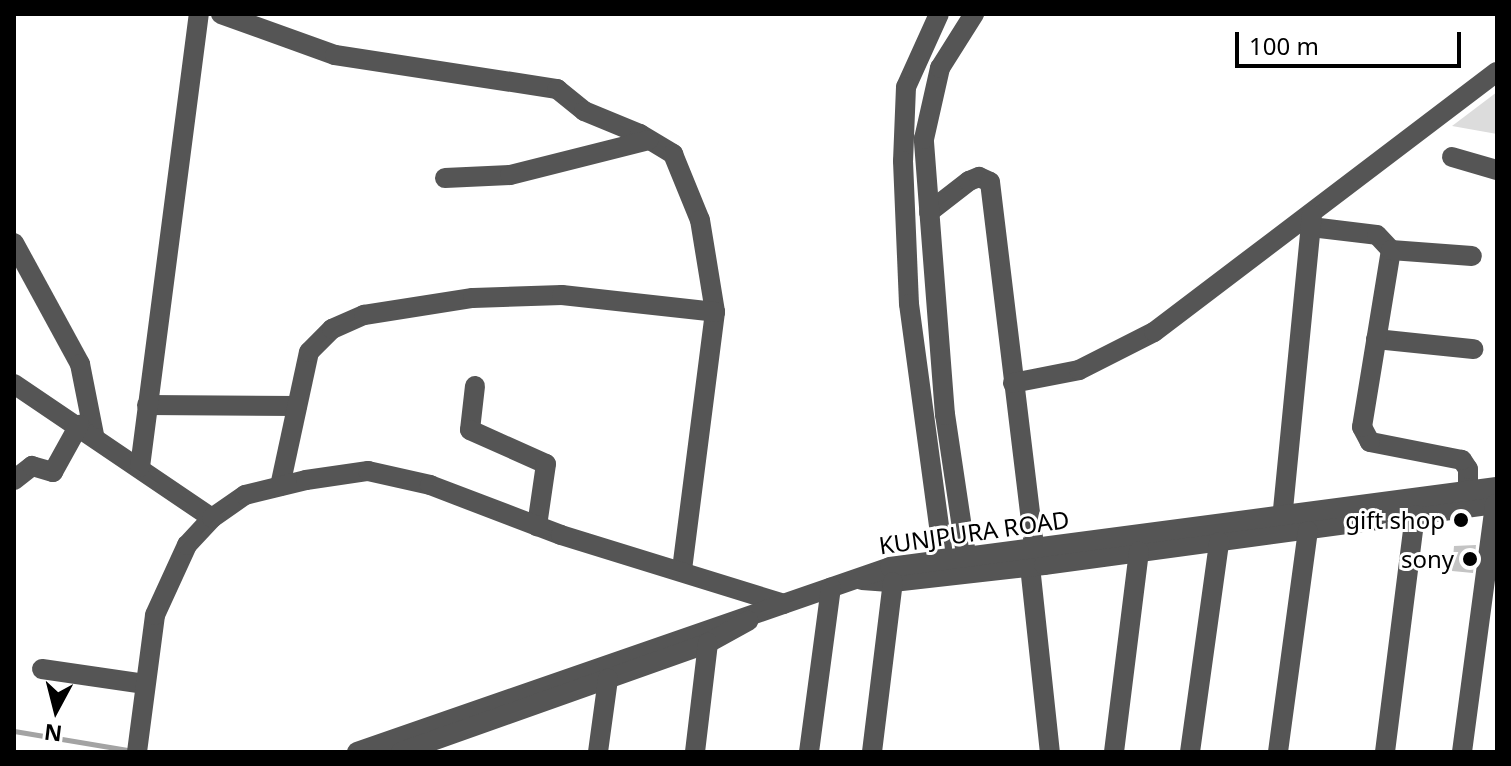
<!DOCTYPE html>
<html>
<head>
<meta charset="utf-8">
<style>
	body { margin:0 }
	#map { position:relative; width:1511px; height:766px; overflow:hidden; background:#fff; font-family:"Noto Sans",sans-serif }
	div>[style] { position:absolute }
	.green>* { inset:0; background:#dcdcdc }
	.stream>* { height:5px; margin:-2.5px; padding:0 2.5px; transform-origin:2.5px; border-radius:2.5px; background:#a3a3a3 }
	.building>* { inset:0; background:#c4c4c4 }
	.minor>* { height:20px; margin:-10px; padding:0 10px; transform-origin:10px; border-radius:10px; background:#555 }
	.dots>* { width:22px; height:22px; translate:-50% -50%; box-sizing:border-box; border:4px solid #fff; border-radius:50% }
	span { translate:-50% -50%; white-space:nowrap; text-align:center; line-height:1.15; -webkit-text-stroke:6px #fff; paint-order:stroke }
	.poi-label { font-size:24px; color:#000 }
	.right { translate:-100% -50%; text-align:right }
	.street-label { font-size:24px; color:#000 }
	.frame { position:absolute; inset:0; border:16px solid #000; pointer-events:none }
	.north { position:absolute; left:16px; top:670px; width:80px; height:80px; -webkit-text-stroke:6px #fff; paint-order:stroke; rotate:187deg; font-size:22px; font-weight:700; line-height:32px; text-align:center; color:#000 }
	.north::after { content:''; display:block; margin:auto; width:28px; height:36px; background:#000; clip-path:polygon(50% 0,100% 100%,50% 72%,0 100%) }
	.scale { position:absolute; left:1235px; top:32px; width:226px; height:36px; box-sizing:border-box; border:4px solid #000; border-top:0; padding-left:10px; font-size:24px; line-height:28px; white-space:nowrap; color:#000; -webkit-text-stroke:6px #fff; paint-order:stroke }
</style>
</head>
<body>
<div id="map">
	<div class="green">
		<div style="clip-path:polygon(1497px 92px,1497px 134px,1452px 126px)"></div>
	</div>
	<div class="stream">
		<div style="left:14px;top:731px;width:121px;rotate:9.5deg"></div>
	</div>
	<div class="building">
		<div style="clip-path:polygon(1476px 545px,1473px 573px,1452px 571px,1454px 546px)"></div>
	</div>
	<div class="minor">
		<div style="left:221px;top:14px;width:121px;rotate:19.8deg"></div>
		<div style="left:335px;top:55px;width:225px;rotate:8.7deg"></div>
		<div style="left:557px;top:89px;width:35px;rotate:39deg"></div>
		<div style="left:584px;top:111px;width:61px;rotate:22.3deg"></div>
		<div style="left:640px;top:134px;width:39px;rotate:31deg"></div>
		<div style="left:673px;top:154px;width:71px;rotate:67.8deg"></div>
		<div style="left:700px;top:220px;width:93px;rotate:80.7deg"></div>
		<div style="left:715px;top:312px;width:261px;rotate:97.3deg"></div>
		<div style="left:939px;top:14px;width:80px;rotate:114.3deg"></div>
		<div style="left:906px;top:87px;width:74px;rotate:92.3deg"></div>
		<div style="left:903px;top:161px;width:143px;rotate:87.6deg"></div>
		<div style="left:909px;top:304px;width:269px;rotate:82.3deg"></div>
		<div style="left:1452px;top:157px;width:47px;rotate:16.1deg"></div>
		<div style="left:445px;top:178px;width:65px;rotate:-2.6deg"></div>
		<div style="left:510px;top:175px;width:143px;rotate:-14.1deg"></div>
		<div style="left:929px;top:212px;width:51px;rotate:-37.8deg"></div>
		<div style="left:969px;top:181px;width:11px;rotate:-22deg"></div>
		<div style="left:979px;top:177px;width:12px;rotate:24deg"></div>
		<div style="left:990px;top:182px;width:369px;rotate:83.1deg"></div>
		<div style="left:1311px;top:227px;width:66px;rotate:6.9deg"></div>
		<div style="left:1377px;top:235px;width:21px;rotate:47deg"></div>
		<div style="left:14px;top:243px;width:138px;rotate:61.4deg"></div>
		<div style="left:80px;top:364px;width:72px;rotate:78.8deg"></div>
		<div style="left:1376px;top:339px;width:98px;rotate:5.9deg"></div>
		<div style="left:1013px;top:383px;width:67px;rotate:-11.1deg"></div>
		<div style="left:1079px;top:370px;width:84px;rotate:-26.9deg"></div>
		<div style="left:1154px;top:332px;width:430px;rotate:-37.2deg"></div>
		<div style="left:14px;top:384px;width:239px;rotate:34.1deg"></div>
		<div style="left:475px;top:386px;width:44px;rotate:96.5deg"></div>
		<div style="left:470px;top:430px;width:83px;rotate:24.1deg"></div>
		<div style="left:546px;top:464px;width:63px;rotate:98.3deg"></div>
		<div style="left:147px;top:405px;width:150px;rotate:0.4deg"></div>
		<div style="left:140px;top:467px;width:457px;rotate:-82.6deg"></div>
		<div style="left:14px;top:480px;width:23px;rotate:-38deg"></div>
		<div style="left:32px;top:466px;width:22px;rotate:16deg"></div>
		<div style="left:53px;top:472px;width:54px;rotate:-61deg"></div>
		<div style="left:280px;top:486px;width:137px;rotate:-77.8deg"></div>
		<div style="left:309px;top:352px;width:33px;rotate:-45deg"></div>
		<div style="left:332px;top:329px;width:35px;rotate:-24deg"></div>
		<div style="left:364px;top:315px;width:110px;rotate:-8.9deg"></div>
		<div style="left:473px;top:298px;width:89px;rotate:-1.9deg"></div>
		<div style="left:562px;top:295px;width:154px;rotate:6.3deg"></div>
		<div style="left:1468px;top:501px;width:32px;rotate:-90deg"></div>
		<div style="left:1468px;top:469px;width:11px;rotate:-124deg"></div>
		<div style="left:1462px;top:460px;width:94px;rotate:-168.9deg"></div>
		<div style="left:1370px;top:442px;width:17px;rotate:-118deg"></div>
		<div style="left:1362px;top:427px;width:179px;rotate:-80.7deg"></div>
		<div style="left:1391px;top:250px;width:81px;rotate:4.2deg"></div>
		<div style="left:1281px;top:530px;width:316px;rotate:-84.4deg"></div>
		<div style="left:1030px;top:566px;width:187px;rotate:83.9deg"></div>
		<div style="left:968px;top:568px;width:155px;rotate:-98.5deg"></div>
		<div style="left:945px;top:415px;width:277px;rotate:-94.4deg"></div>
		<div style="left:924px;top:139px;width:73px;rotate:-77.3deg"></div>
		<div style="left:940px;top:68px;width:64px;rotate:-57.8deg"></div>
		<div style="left:862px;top:580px;width:31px;rotate:4deg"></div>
		<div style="left:893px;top:582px;width:152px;rotate:-6.4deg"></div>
		<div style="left:1044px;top:565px;width:457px;rotate:-7.7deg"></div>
		<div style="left:42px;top:669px;width:104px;rotate:8.3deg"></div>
		<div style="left:137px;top:752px;width:138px;rotate:-82.5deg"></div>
		<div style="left:155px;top:615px;width:77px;rotate:-65.4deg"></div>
		<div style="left:187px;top:545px;width:37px;rotate:-47deg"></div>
		<div style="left:212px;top:518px;width:40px;rotate:-34.9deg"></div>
		<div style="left:245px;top:495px;width:63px;rotate:-13.8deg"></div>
		<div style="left:306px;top:480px;width:63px;rotate:-8.3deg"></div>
		<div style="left:368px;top:471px;width:64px;rotate:12.7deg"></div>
		<div style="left:430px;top:485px;width:140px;rotate:20.9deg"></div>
		<div style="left:561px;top:535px;width:233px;rotate:17.2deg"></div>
		<div style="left:357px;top:752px;width:564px;rotate:-19.14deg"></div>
		<div style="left:890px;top:567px;width:612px;rotate:-7.51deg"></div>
		<div style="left:401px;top:752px;width:326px;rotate:-19.5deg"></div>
		<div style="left:708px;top:643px;width:46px;rotate:-28.8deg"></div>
		<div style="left:598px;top:752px;width:74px;rotate:-82.2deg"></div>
		<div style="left:695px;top:752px;width:110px;rotate:-83.2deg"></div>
		<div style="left:809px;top:752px;width:166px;rotate:-82.4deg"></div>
		<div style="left:872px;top:752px;width:171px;rotate:-83deg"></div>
		<div style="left:1114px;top:752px;width:202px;rotate:-82.9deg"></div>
		<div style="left:1190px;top:752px;width:212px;rotate:-82.1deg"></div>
		<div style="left:1278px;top:752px;width:223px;rotate:-82.3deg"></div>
		<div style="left:1385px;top:752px;width:239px;rotate:-82.8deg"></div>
		<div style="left:1462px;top:752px;width:250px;rotate:-82.4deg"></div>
	</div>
	<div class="dots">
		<div style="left:1461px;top:520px;background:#000"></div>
		<div style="left:1470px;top:559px;background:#000"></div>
	</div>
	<div class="poi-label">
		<span class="right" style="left:1445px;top:520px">gift shop</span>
		<span class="right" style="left:1454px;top:559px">sony</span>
	</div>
	<div class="street-label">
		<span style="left:974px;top:532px;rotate:-8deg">KUNJPURA ROAD</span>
	</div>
	<div class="frame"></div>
	<div class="north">N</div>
	<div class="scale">100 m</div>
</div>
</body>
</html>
